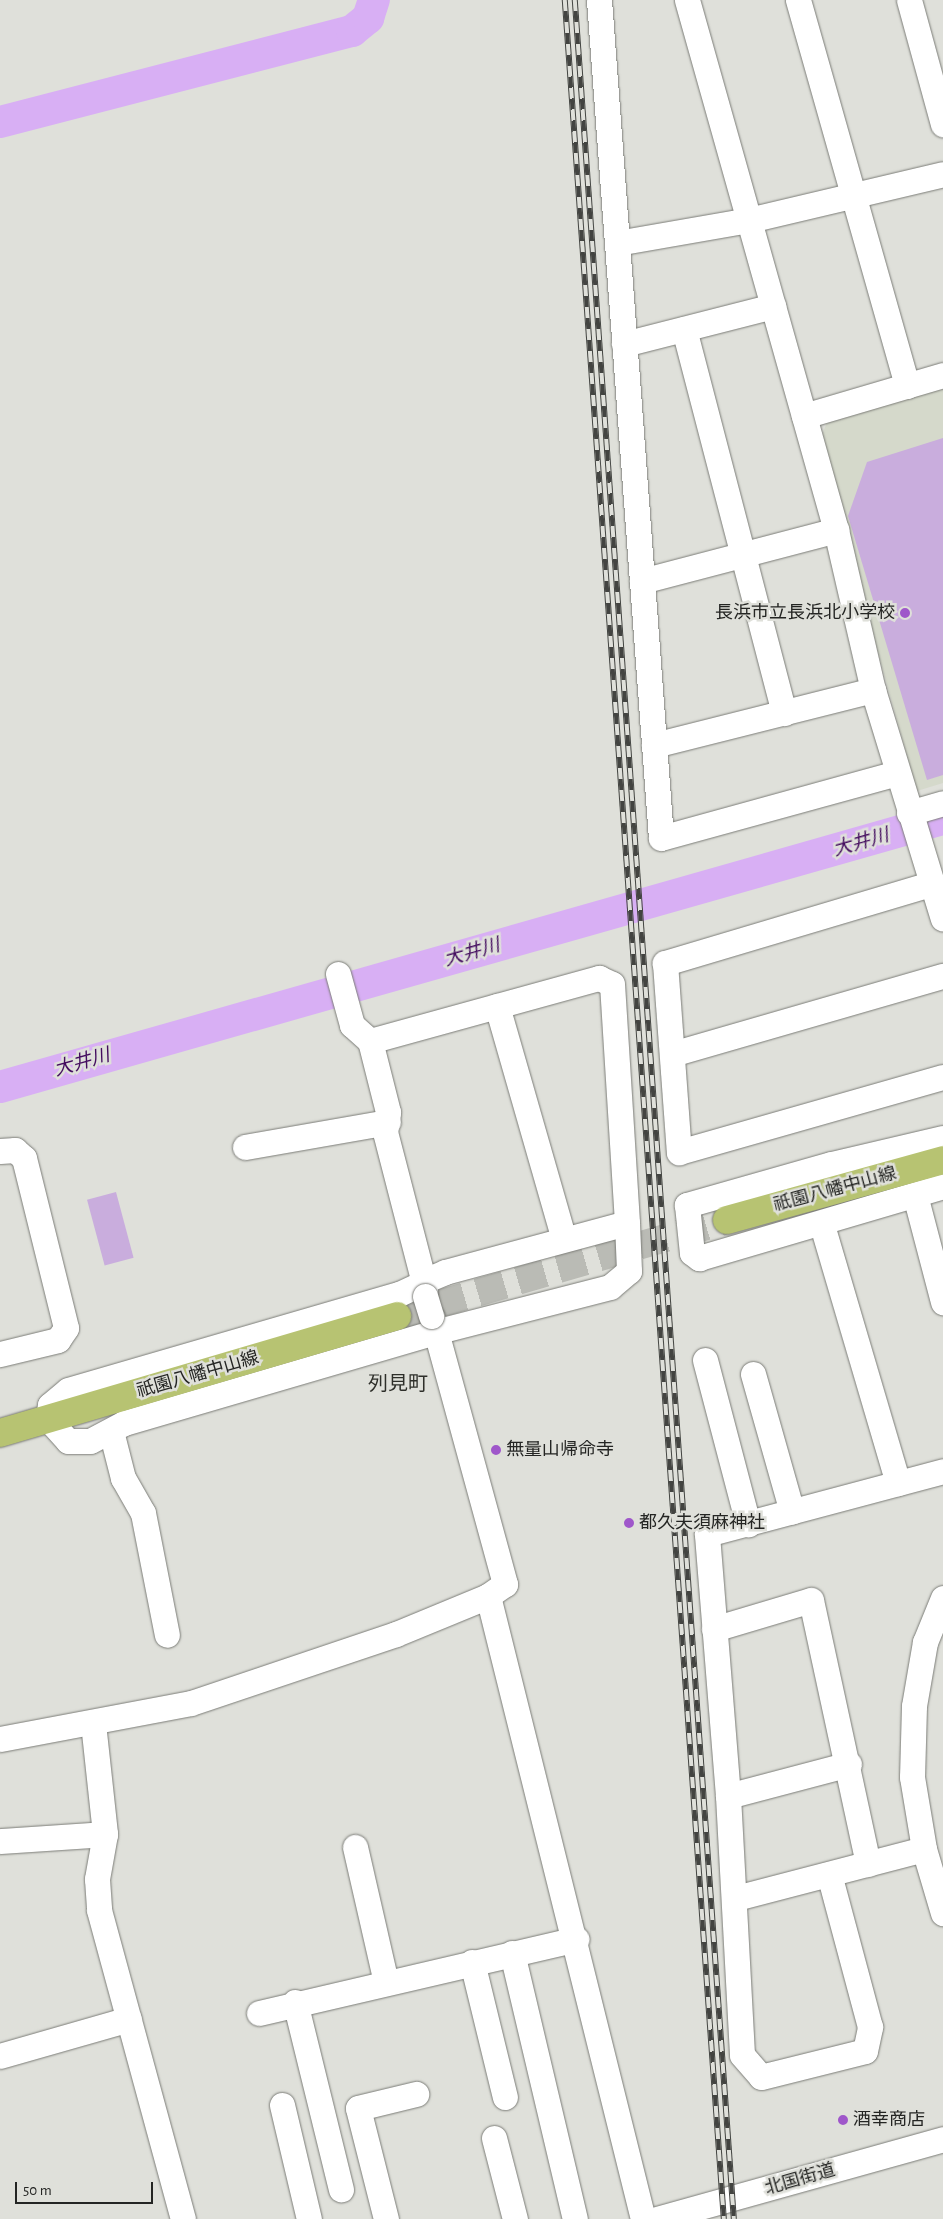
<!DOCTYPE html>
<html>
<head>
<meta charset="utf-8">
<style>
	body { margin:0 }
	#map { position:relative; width:943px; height:2219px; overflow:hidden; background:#dfe0da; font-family:"Alegreya Sans","Noto Sans JP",sans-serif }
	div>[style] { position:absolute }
	.built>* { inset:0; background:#d5d9cb }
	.green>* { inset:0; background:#c9addd; transform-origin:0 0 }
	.river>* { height:32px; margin:-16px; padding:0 16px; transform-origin:16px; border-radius:16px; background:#d8aff4 }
	.major-tunnel>* { height:28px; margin-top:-14px; transform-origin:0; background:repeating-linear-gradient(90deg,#babbb5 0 28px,transparent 0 42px) }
	.roads { filter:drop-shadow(0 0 1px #7b7c77) drop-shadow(0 0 1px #7b7c77) }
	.minor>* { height:25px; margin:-12.5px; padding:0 12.5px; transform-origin:12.5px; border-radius:12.5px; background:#fff }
	.major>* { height:28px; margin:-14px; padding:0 14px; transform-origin:14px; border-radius:14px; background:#b7c372 }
	.rail>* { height:5.5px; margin-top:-2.75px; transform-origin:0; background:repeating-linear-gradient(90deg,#dfe0da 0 11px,#434441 0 22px); box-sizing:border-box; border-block:1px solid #434441 }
	.bridges { filter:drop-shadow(0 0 1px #7b7c77) drop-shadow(0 0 1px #7b7c77) }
	.minor-bridge>* { height:25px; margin:-12.5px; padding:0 12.5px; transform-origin:12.5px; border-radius:12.5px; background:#fff }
	.dots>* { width:14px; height:14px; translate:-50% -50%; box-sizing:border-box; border:2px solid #dfe0da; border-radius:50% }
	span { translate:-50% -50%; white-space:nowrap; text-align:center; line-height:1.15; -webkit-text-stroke:5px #dfe0da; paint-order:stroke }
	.poi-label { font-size:18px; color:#242523 }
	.right { translate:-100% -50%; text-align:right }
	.left { translate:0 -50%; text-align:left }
	.street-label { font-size:18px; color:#242523 }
	.water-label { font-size:19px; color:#440d5f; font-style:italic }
	.quarter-label { font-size:20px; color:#2e2f2a }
	.scale { position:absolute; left:15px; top:2182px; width:138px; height:22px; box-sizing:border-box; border:2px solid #242523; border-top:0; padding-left:6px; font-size:15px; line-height:18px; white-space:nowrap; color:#242523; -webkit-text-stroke:4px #dfe0da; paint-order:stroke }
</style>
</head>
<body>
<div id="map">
	<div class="built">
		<div style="clip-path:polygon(943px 384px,943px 783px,917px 791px,819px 442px,828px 420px)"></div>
	</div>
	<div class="green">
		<div style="clip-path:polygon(943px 438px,943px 775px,927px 780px,848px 516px,867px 462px)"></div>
		<div style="left:116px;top:1192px;width:68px;height:30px;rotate:75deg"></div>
	</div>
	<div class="river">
		<div style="left:0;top:122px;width:364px;rotate:-14.5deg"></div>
		<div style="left:352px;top:31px;width:21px;rotate:-39deg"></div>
		<div style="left:368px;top:18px;width:19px;rotate:-72deg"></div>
		<div style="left:0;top:1087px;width:980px;rotate:-15.87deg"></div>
	</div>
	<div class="major-tunnel">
		<div style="left:397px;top:1316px;width:344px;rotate:-16.2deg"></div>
	</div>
	<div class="roads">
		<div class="minor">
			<div style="left:599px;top:0;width:840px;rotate:85.77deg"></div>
			<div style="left:661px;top:838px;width:245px;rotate:-15.4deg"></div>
			<div style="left:687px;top:0;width:551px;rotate:74.3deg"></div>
			<div style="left:836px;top:530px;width:164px;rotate:77deg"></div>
			<div style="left:873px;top:690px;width:239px;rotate:73deg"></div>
			<div style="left:798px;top:0;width:401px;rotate:74.2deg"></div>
			<div style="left:909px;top:0;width:129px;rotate:74.7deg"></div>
			<div style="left:617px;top:243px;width:134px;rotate:-9.9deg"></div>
			<div style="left:749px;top:220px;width:199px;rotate:-13.3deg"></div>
			<div style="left:684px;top:329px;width:397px;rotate:75.4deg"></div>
			<div style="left:624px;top:344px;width:154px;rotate:-14.3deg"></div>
			<div style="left:804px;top:416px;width:145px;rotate:-16.4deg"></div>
			<div style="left:642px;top:581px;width:201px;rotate:-14.7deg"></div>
			<div style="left:654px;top:745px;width:226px;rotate:-14.1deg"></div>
			<div style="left:909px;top:813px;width:35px;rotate:-16deg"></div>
			<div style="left:930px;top:884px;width:277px;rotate:163.4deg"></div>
			<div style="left:665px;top:963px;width:190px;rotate:85.8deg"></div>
			<div style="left:679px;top:1152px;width:274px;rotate:-15.9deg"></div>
			<div style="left:338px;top:974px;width:53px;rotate:74.6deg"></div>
			<div style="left:352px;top:1025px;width:24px;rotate:42deg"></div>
			<div style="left:497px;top:1006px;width:242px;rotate:74deg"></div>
			<div style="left:672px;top:1054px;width:282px;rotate:-16.1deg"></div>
			<div style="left:943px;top:1138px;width:115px;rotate:166.9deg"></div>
			<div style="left:831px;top:1164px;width:150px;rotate:164.1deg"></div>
			<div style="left:687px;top:1205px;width:48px;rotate:84.1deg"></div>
			<div style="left:692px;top:1253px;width:9px;rotate:36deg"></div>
			<div style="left:699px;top:1258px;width:254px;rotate:-16.4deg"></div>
			<div style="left:245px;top:1147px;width:145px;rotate:-9.9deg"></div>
			<div style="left:0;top:1151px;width:15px;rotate:-4deg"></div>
			<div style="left:15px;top:1150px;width:12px;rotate:42deg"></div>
			<div style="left:24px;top:1158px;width:175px;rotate:76.1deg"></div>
			<div style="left:66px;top:1328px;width:14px;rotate:124deg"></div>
			<div style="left:58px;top:1340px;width:60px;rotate:166.4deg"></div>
			<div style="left:915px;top:1195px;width:111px;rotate:75.3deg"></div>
			<div style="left:822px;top:1225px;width:269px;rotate:73.6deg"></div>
			<div style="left:425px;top:1296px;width:3px;rotate:-90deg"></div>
			<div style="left:425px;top:1293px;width:10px;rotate:-101deg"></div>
			<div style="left:423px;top:1283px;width:8px;rotate:-97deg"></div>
			<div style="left:422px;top:1275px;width:148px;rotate:-104.5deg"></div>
			<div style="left:385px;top:1132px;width:20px;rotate:-81deg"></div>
			<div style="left:388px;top:1112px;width:73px;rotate:-104.2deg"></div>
			<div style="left:370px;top:1041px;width:238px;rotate:-15.4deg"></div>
			<div style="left:599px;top:978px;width:14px;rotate:25deg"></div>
			<div style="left:612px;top:984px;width:239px;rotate:86.4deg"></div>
			<div style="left:627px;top:1223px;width:48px;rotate:87.6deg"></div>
			<div style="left:629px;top:1271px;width:25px;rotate:140deg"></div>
			<div style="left:610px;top:1287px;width:181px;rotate:165.6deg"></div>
			<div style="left:435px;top:1332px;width:324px;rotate:163.7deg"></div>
			<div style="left:124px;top:1423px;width:38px;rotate:152deg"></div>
			<div style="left:90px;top:1441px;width:22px;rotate:180deg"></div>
			<div style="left:68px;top:1441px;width:30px;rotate:-132deg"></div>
			<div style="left:48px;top:1419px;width:14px;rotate:-82deg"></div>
			<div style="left:50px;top:1405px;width:23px;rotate:-40deg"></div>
			<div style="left:68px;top:1390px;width:345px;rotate:-16.2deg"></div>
			<div style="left:399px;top:1294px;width:26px;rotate:-25deg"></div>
			<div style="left:423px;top:1283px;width:9px;rotate:-32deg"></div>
			<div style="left:431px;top:1278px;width:15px;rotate:-23deg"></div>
			<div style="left:445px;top:1272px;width:188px;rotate:-15.1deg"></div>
			<div style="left:432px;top:1317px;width:277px;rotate:74.7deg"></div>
			<div style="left:505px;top:1584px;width:21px;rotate:145deg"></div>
			<div style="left:488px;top:1596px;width:642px;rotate:76.03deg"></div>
			<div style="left:705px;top:1360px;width:170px;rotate:75.3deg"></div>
			<div style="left:753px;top:1374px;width:143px;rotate:74.2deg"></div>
			<div style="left:111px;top:1431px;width:49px;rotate:75.7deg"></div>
			<div style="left:123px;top:1478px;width:40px;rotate:60.3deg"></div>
			<div style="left:143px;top:1513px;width:124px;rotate:78.9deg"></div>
			<div style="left:943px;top:1598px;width:48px;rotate:112.2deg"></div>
			<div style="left:925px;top:1642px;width:65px;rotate:99.8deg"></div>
			<div style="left:914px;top:1706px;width:71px;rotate:91.6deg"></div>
			<div style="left:912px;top:1777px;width:73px;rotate:80.5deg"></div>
			<div style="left:924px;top:1849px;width:67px;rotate:73.5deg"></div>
			<div style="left:714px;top:1629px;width:101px;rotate:-16.6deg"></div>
			<div style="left:811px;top:1600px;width:270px;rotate:77.8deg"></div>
			<div style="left:93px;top:1723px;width:112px;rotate:83.8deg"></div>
			<div style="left:105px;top:1834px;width:46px;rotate:100.1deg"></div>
			<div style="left:97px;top:1879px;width:31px;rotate:86deg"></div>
			<div style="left:99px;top:1910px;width:320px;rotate:74.8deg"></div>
			<div style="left:0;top:1739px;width:194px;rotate:-10.7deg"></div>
			<div style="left:191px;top:1703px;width:216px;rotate:-18.6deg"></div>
			<div style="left:396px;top:1634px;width:100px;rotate:-22.4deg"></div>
			<div style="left:849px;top:1764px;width:125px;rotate:165.2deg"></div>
			<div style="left:728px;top:1796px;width:263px;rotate:-94.6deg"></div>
			<div style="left:707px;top:1534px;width:244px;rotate:-14.9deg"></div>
			<div style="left:728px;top:1796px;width:259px;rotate:86.9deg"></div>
			<div style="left:742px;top:2055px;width:29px;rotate:49deg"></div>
			<div style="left:761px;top:2077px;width:107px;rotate:-14deg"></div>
			<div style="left:865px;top:2051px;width:25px;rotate:-78deg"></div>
			<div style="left:870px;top:2027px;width:158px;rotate:-105deg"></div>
			<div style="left:0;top:1841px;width:105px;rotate:-3.8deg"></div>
			<div style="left:355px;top:1847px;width:139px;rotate:77.1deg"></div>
			<div style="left:736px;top:1898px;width:194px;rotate:-14.6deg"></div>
			<div style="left:512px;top:1953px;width:273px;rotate:76.7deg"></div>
			<div style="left:472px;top:1962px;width:139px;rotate:76.3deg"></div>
			<div style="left:295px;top:2002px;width:193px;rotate:76.2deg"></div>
			<div style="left:259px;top:2013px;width:326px;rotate:-13.1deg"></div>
			<div style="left:0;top:2056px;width:134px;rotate:-16deg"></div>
			<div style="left:282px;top:2105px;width:117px;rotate:76.7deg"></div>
			<div style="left:494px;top:2138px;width:84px;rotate:75.5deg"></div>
			<div style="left:386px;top:2219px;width:114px;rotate:-104.2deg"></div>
			<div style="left:358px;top:2108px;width:60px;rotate:-13.6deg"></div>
			<div style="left:657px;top:2219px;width:297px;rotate:-15.6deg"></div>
		</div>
		<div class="major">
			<div style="left:727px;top:1220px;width:224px;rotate:-15.5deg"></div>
			<div style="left:0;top:1433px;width:414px;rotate:-16.4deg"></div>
		</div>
	</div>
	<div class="rail">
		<div style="left:565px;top:0;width:2225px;rotate:85.9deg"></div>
		<div style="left:575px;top:0;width:2225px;rotate:85.9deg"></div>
	</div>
	<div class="bridges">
		<div class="minor-bridge">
			<div style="left:425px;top:1296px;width:21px;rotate:73deg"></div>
		</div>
	</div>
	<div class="dots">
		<div style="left:905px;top:613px;background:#9f57ca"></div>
		<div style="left:496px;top:1450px;background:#9f57ca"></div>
		<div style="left:629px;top:1523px;background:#9f57ca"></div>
		<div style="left:843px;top:2120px;background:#9f57ca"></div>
	</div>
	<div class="poi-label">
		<span class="right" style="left:895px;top:613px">長浜市立長浜北小学校</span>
		<span class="left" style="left:506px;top:1450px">無量山帰命寺</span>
		<span class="left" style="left:639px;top:1523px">都久夫須麻神社</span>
		<span class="left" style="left:853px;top:2120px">酒幸商店</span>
	</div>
	<div class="street-label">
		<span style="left:835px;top:1190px;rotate:-15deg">祇園八幡中山線</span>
		<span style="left:198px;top:1375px;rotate:-16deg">祇園八幡中山線</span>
		<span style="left:800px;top:2180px;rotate:-16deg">北国街道</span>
	</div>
	<div class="water-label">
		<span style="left:861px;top:843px;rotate:-16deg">大井川</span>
		<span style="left:472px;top:953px;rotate:-16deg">大井川</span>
		<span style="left:82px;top:1063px;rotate:-16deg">大井川</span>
	</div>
	<div class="quarter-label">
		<span style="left:398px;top:1384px">列見町</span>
	</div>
	<div class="scale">50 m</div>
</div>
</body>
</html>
